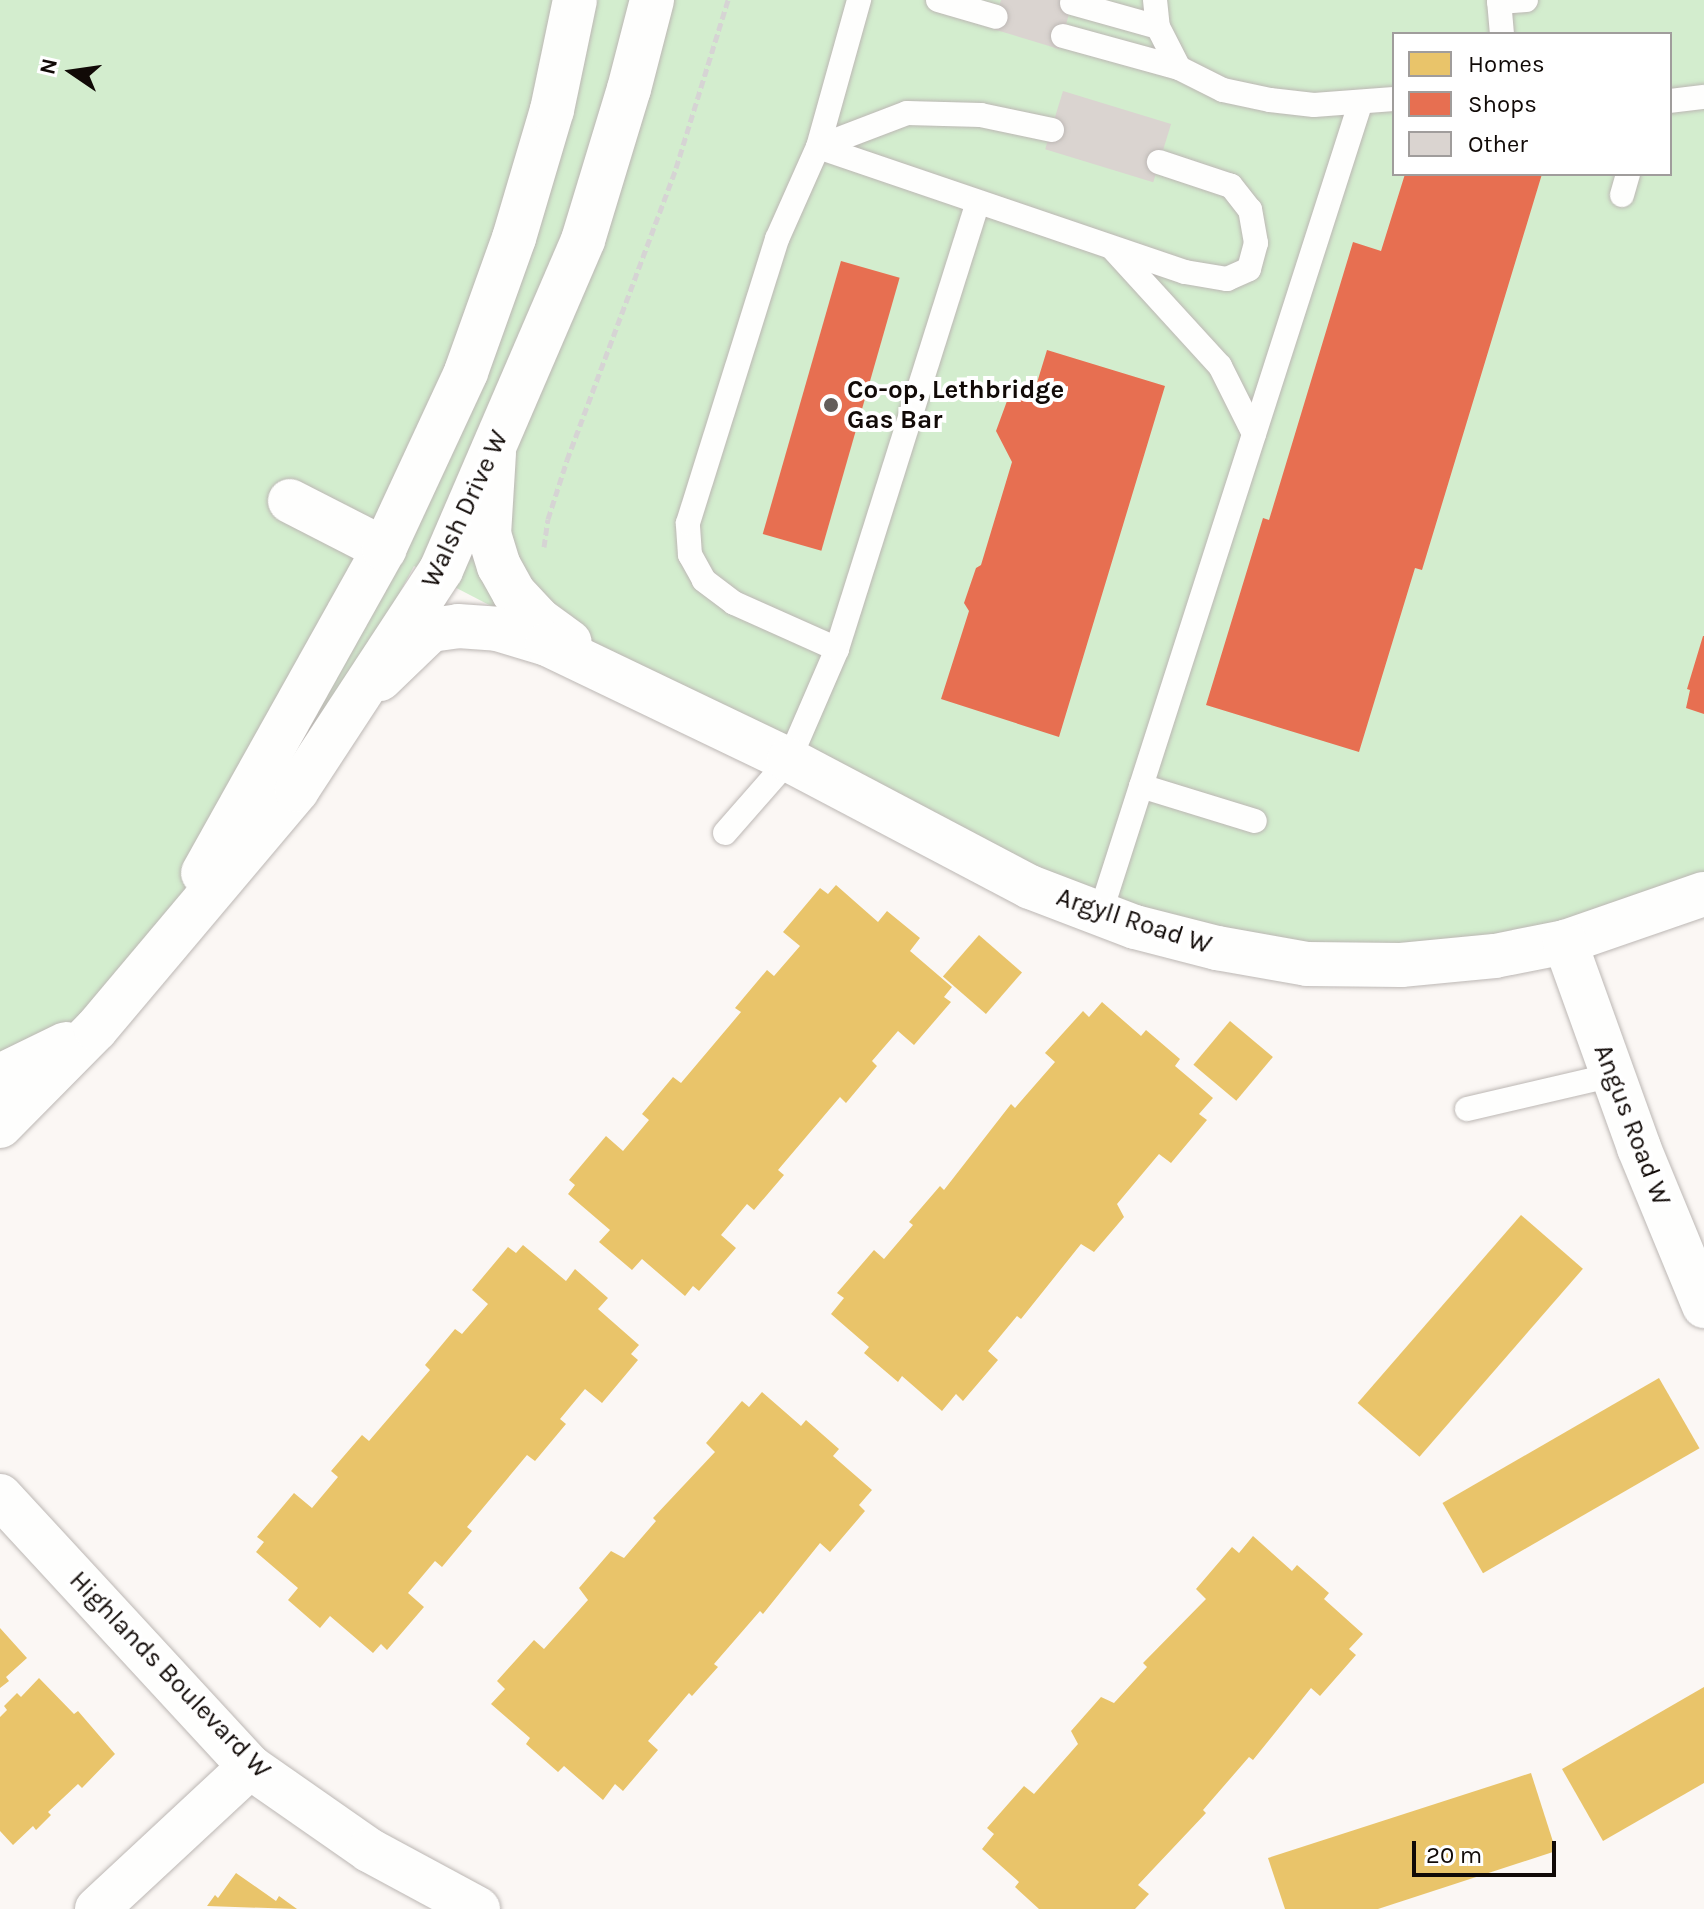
<!DOCTYPE html>
<html>
<head>
<meta charset="utf-8">
<style>
	body { margin:0 }
	#map { position:relative; width:1704px; height:1909px; overflow:hidden; background:#fbf7f4; font-family:Karla,sans-serif }
	div>[style] { position:absolute }
	.green>* { inset:0; background:#d3edce }
	.homes>* { inset:0; background:#e9c46a; transform-origin:0 0 }
	.shops>* { inset:0; background:#e76f51; transform-origin:0 0 }
	.building>* { inset:0; background:#dad4d0; transform-origin:0 0 }
	.path>* { height:5px; margin-top:-2.5px; transform-origin:0; background:repeating-linear-gradient(90deg,#d6d4d4 0 8px,transparent 0 12px) }
	.roads { filter:drop-shadow(0 0 2px #bcb7b4) drop-shadow(0 0 2px #bcb7b4) }
	.service>* { height:24px; margin:-12px; padding:0 12px; transform-origin:12px; border-radius:12px; background:#fefefd }
	.minor>* { height:44px; margin:-22px; padding:0 22px; transform-origin:22px; border-radius:22px; background:#fefefd }
	.tertiary>* { height:44px; margin:-22px; padding:0 22px; transform-origin:22px; border-radius:22px; background:#fefefd }
	.secondary>* { height:44px; margin:-22px; padding:0 22px; transform-origin:22px; border-radius:22px; background:#fefefd }
	.dots>* { width:22px; height:22px; translate:-50% -50%; box-sizing:border-box; border:4px solid #fff; border-radius:50% }
	span { translate:-50% -50%; white-space:nowrap; text-align:center; line-height:1.15; -webkit-text-stroke:8px #fff; paint-order:stroke }
	.poi-label { font-size:26px; color:#110a07; font-weight:700 }
	.left { translate:0 -50%; text-align:left }
	.street-label { font-size:26px; color:#110a07 }
	.legend { position:absolute; left:1392px; top:32px; width:280px; height:144px; box-sizing:border-box; background:#fff; border:2px solid #a09d9c; margin:0; padding:10px 14px; list-style:none; font-size:24px; color:#110a07 }
	.legend li { display:flex; align-items:center; gap:16px; height:40px }
	.legend b { width:40px; border:2px solid #a09d9c }
	.north { position:absolute; left:32px; top:32px; width:80px; height:80px; -webkit-text-stroke:6px #fff; paint-order:stroke; rotate:283deg; font-size:22px; font-weight:700; line-height:32px; text-align:center; color:#110a07 }
	.north::after { content:''; display:block; margin:auto; width:28px; height:36px; background:#110a07; clip-path:polygon(50% 0,100% 100%,50% 72%,0 100%) }
	.scale { position:absolute; left:1412px; top:1841px; width:144px; height:36px; box-sizing:border-box; border:4px solid #110a07; border-top:0; padding-left:10px; font-size:24px; line-height:28px; white-space:nowrap; color:#110a07; -webkit-text-stroke:6px #fff; paint-order:stroke }
</style>
</head>
<body>
<div id="map">
	<div class="green">
		<div style="clip-path:polygon(evenodd,0 0,1704px 0,1704px 894px,1565px 942px,1217px 948px,789px 760px,414px 566px,363px 661px,333px 705px,0 1126px,0 0,1394px 34px,1670px 34px,1670px 174px,1394px 174px,1394px 34px)"></div>
	</div>
	<div class="homes">
		<div style="clip-path:polygon(836px 885px,878px 922px,887px 911px,920px 938px,910px 951px,952px 987px,944px 997px,951px 1002px,914px 1045px,898px 1031px,872px 1061px,877px 1066px,846px 1103px,840px 1097px,778px 1170px,784px 1175px,754px 1210px,747px 1204px,721px 1235px,736px 1248px,699px 1291px,693px 1286px,685px 1296px,642px 1259px,632px 1270px,599px 1242px,610px 1230px,568px 1194px,575px 1185px,569px 1180px,606px 1136px,623px 1151px,649px 1120px,642px 1114px,673px 1077px,681px 1083px,741px 1012px,735px 1008px,767px 970px,774px 976px,800px 946px,783px 932px,820px 888px,828px 894px)"></div>
		<div style="left:979px;top:935px;width:57px;height:55px;rotate:41deg"></div>
		<div style="clip-path:polygon(1102px 1002px,1141px 1036px,1146px 1030px,1180px 1059px,1175px 1066px,1213px 1098px,1199px 1114px,1207px 1120px,1171px 1163px,1159px 1154px,1117px 1204px,1124px 1217px,1094px 1252px,1081px 1244px,1021px 1319px,1017px 1316px,988px 1351px,998px 1360px,963px 1401px,956px 1394px,942px 1411px,902px 1376px,898px 1382px,864px 1353px,869px 1347px,831px 1314px,844px 1298px,837px 1293px,874px 1250px,884px 1259px,913px 1225px,909px 1222px,940px 1186px,944px 1190px,1011px 1104px,1015px 1108px,1055px 1062px,1045px 1053px,1083px 1011px,1089px 1017px)"></div>
		<div style="left:1230px;top:1021px;width:56px;height:57px;rotate:40deg"></div>
		<div style="left:1521px;top:1215px;width:82px;height:249px;rotate:41deg"></div>
		<div style="clip-path:polygon(523px 1245px,566px 1281px,575px 1269px,608px 1298px,598px 1309px,639px 1345px,631px 1354px,638px 1360px,602px 1403px,585px 1389px,560px 1419px,566px 1424px,535px 1461px,527px 1455px,467px 1527px,472px 1531px,442px 1567px,435px 1561px,408px 1593px,424px 1607px,387px 1650px,381px 1644px,373px 1653px,330px 1616px,320px 1628px,288px 1600px,298px 1588px,256px 1552px,264px 1542px,257px 1537px,294px 1493px,312px 1508px,338px 1477px,331px 1471px,362px 1435px,369px 1441px,430px 1370px,425px 1365px,455px 1329px,462px 1334px,488px 1304px,472px 1290px,508px 1247px,516px 1253px)"></div>
		<div style="left:1659px;top:1378px;width:81px;height:250px;rotate:60deg"></div>
		<div style="clip-path:polygon(762px 1392px,801px 1426px,806px 1420px,839px 1449px,833px 1456px,872px 1490px,859px 1505px,865px 1511px,830px 1552px,820px 1543px,763px 1614px,760px 1611px,714px 1664px,718px 1667px,692px 1696px,689px 1693px,648px 1741px,658px 1750px,623px 1791px,615px 1784px,603px 1800px,564px 1766px,558px 1772px,526px 1744px,530px 1738px,491px 1704px,505px 1689px,497px 1681px,534px 1640px,544px 1649px,588px 1600px,579px 1588px,611px 1551px,624px 1558px,656px 1521px,653px 1518px,715px 1452px,706px 1443px,742px 1401px,749px 1407px)"></div>
		<div style="clip-path:polygon(1253px 1536px,1292px 1571px,1297px 1565px,1329px 1593px,1324px 1599px,1363px 1634px,1349px 1649px,1356px 1655px,1320px 1696px,1311px 1688px,1253px 1760px,1249px 1757px,1203px 1810px,1206px 1813px,1138px 1885px,1149px 1894px,1135px 1909px,1039px 1909px,1015px 1887px,1019px 1882px,982px 1849px,994px 1834px,987px 1828px,1024px 1786px,1034px 1794px,1078px 1744px,1071px 1731px,1101px 1697px,1114px 1703px,1147px 1667px,1143px 1663px,1206px 1599px,1196px 1589px,1232px 1547px,1239px 1553px)"></div>
		<div style="clip-path:polygon(0 1628px,27px 1658px,6px 1677px,9px 1681px,0 1688px)"></div>
		<div style="clip-path:polygon(39px 1678px,74px 1714px,78px 1711px,115px 1754px,82px 1788px,78px 1784px,48px 1812px,51px 1815px,36px 1830px,33px 1826px,13px 1845px,0 1831px,0 1717px,7px 1710px,4px 1706px,17px 1693px,21px 1697px)"></div>
		<div style="clip-path:polygon(1704px 1687px,1704px 1783px,1603px 1841px,1562px 1769px)"></div>
		<div style="clip-path:polygon(1531px 1773px,1556px 1851px,1378px 1909px,1285px 1909px,1268px 1858px)"></div>
		<div style="clip-path:polygon(236px 1873px,276px 1901px,279px 1896px,297px 1909px,207px 1906px,215px 1895px,218px 1898px)"></div>
	</div>
	<div class="shops">
		<div style="clip-path:polygon(1405px 174px,1542px 174px,1422px 570px,1415px 568px,1359px 752px,1206px 705px,1263px 518px,1269px 520px,1353px 242px,1381px 251px)"></div>
		<div style="left:841px;top:261px;width:61px;height:284px;rotate:16deg"></div>
		<div style="clip-path:polygon(1047px 350px,1165px 386px,1059px 737px,941px 699px,969px 611px,964px 603px,976px 568px,981px 565px,1012px 462px,996px 431px,1007px 401px,1036px 386px)"></div>
		<div style="clip-path:polygon(1703px 636px,1704px 636px,1704px 714px,1686px 708px,1690px 690px,1687px 689px)"></div>
	</div>
	<div class="building">
		<div style="clip-path:polygon(1001px 0,1073px 0,1059px 49px,993px 29px)"></div>
		<div style="left:1063px;top:91px;width:113px;height:61px;rotate:17deg"></div>
	</div>
	<div class="path">
		<div style="left:544px;top:547px;width:28px;rotate:-82deg"></div>
		<div style="left:548px;top:519px;width:62px;rotate:-72.1deg"></div>
		<div style="left:567px;top:460px;width:312px;rotate:-69.5deg"></div>
		<div style="left:676px;top:168px;width:176px;rotate:-72.8deg"></div>
	</div>
	<div class="roads">
		<div class="service">
			<div style="left:938px;top:0;width:60px;rotate:16.3deg"></div>
			<div style="left:1155px;top:0;width:27px;rotate:84deg"></div>
			<div style="left:1158px;top:27px;width:46px;rotate:62.9deg"></div>
			<div style="left:1499px;top:0;width:34px;rotate:85deg"></div>
			<div style="left:1499px;top:2px;width:27px;rotate:-4deg"></div>
			<div style="left:1072px;top:3px;width:89px;rotate:15.6deg"></div>
			<div style="left:1063px;top:36px;width:120px;rotate:15.4deg"></div>
			<div style="left:1179px;top:68px;width:49px;rotate:26.6deg"></div>
			<div style="left:1223px;top:90px;width:48px;rotate:12deg"></div>
			<div style="left:1270px;top:100px;width:44px;rotate:6.5deg"></div>
			<div style="left:1314px;top:105px;width:80px;rotate:-4.3deg"></div>
			<div style="left:1670px;top:101px;width:34px;rotate:-7deg"></div>
			<div style="left:1052px;top:130px;width:73px;rotate:-168.1deg"></div>
			<div style="left:981px;top:115px;width:74px;rotate:-178.5deg"></div>
			<div style="left:907px;top:113px;width:95px;rotate:159.1deg"></div>
			<div style="left:818px;top:147px;width:388px;rotate:18.8deg"></div>
			<div style="left:1185px;top:272px;width:43px;rotate:9.5deg"></div>
			<div style="left:1227px;top:279px;width:24px;rotate:-24deg"></div>
			<div style="left:1249px;top:269px;width:27px;rotate:-75deg"></div>
			<div style="left:1256px;top:243px;width:34px;rotate:-100deg"></div>
			<div style="left:1250px;top:210px;width:31px;rotate:-128deg"></div>
			<div style="left:1231px;top:186px;width:76px;rotate:-161.6deg"></div>
			<div style="left:1622px;top:195px;width:22px;rotate:-74deg"></div>
			<div style="left:1114px;top:250px;width:157px;rotate:47.6deg"></div>
			<div style="left:1220px;top:366px;width:76px;rotate:63.4deg"></div>
			<div style="left:837px;top:649px;width:113px;rotate:-155.9deg"></div>
			<div style="left:734px;top:603px;width:38px;rotate:-143deg"></div>
			<div style="left:704px;top:580px;width:29px;rotate:-119deg"></div>
			<div style="left:690px;top:555px;width:32px;rotate:-94deg"></div>
			<div style="left:688px;top:523px;width:298px;rotate:-72.6deg"></div>
			<div style="left:777px;top:239px;width:101px;rotate:-66deg"></div>
			<div style="left:818px;top:147px;width:153px;rotate:-74.4deg"></div>
			<div style="left:1141px;top:786px;width:119px;rotate:17.1deg"></div>
			<div style="left:725px;top:833px;width:97px;rotate:-48.8deg"></div>
			<div style="left:789px;top:760px;width:121px;rotate:-66.6deg"></div>
			<div style="left:837px;top:649px;width:468px;rotate:-72.5deg"></div>
			<div style="left:1100px;top:914px;width:851px;rotate:-72.2deg"></div>
			<div style="left:1467px;top:1109px;width:150px;rotate:-13.1deg"></div>
		</div>
		<div class="minor">
			<div style="left:494px;top:453px;width:81px;rotate:93.5deg"></div>
			<div style="left:489px;top:534px;width:34px;rotate:73deg"></div>
			<div style="left:499px;top:566px;width:31px;rotate:61deg"></div>
			<div style="left:514px;top:593px;width:35px;rotate:47deg"></div>
			<div style="left:538px;top:619px;width:39px;rotate:36deg"></div>
			<div style="left:290px;top:501px;width:106px;rotate:27.1deg"></div>
			<div style="left:380px;top:679px;width:71px;rotate:-43.9deg"></div>
			<div style="left:431px;top:630px;width:27px;rotate:-8deg"></div>
			<div style="left:458px;top:626px;width:39px;rotate:4deg"></div>
			<div style="left:497px;top:629px;width:52px;rotate:16.7deg"></div>
			<div style="left:547px;top:644px;width:268px;rotate:25.6deg"></div>
			<div style="left:789px;top:760px;width:272px;rotate:27.8deg"></div>
			<div style="left:1030px;top:887px;width:112px;rotate:20.9deg"></div>
			<div style="left:1135px;top:927px;width:85px;rotate:14.4deg"></div>
			<div style="left:1217px;top:948px;width:91px;rotate:10.1deg"></div>
			<div style="left:1307px;top:964px;width:94px;rotate:0.6deg"></div>
			<div style="left:1401px;top:965px;width:94px;rotate:-5.5deg"></div>
			<div style="left:1495px;top:956px;width:71px;rotate:-11.3deg"></div>
			<div style="left:1565px;top:942px;width:147px;rotate:-19.1deg"></div>
			<div style="left:1565px;top:942px;width:219px;rotate:70.2deg"></div>
			<div style="left:1639px;top:1148px;width:171px;rotate:67.6deg"></div>
			<div style="left:97px;top:1909px;width:209px;rotate:-42.9deg"></div>
		</div>
		<div class="tertiary">
			<div style="left:0;top:1496px;width:369px;rotate:47.3deg"></div>
			<div style="left:250px;top:1767px;width:145px;rotate:34.9deg"></div>
			<div style="left:369px;top:1850px;width:124px;rotate:28.4deg"></div>
		</div>
		<div class="secondary">
			<div style="left:203px;top:873px;width:371px;rotate:-60.8deg"></div>
			<div style="left:384px;top:549px;width:195px;rotate:-65.1deg"></div>
			<div style="left:466px;top:372px;width:142px;rotate:-70.3deg"></div>
			<div style="left:514px;top:238px;width:134px;rotate:-73.5deg"></div>
			<div style="left:552px;top:110px;width:112px;rotate:-78.2deg"></div>
			<div style="left:0;top:1076px;width:73px;rotate:-25.9deg"></div>
			<div style="left:0;top:1126px;width:136px;rotate:-45.3deg"></div>
			<div style="left:96px;top:1029px;width:312px;rotate:-49.9deg"></div>
			<div style="left:297px;top:790px;width:263px;rotate:-56.8deg"></div>
			<div style="left:441px;top:570px;width:359px;rotate:-66.7deg"></div>
			<div style="left:583px;top:240px;width:158px;rotate:-73.1deg"></div>
			<div style="left:629px;top:89px;width:92px;rotate:-75.5deg"></div>
		</div>
	</div>
	<div class="dots">
		<div style="left:831px;top:405px;background:#635d5a"></div>
	</div>
	<div class="poi-label">
		<span class="left" style="left:847px;top:405px">Co-op, Lethbridge<br>Gas Bar</span>
	</div>
	<div class="street-label">
		<span style="left:465px;top:509px;rotate:-65deg">Walsh Drive W</span>
		<span style="left:1134px;top:921px;rotate:18deg">Argyll Road W</span>
		<span style="left:1632px;top:1125px;rotate:69deg">Angus Road W</span>
		<span style="left:170px;top:1675px;rotate:46deg">Highlands Boulevard W</span>
	</div>
	<ul class="legend">
	<li><b style="height:22px;background:#e9c46a"></b>Homes</li>
	<li><b style="height:22px;background:#e76f51"></b>Shops</li>
	<li><b style="height:22px;background:#dad4d0"></b>Other</li>
	</ul>
	<div class="north">N</div>
	<div class="scale">20 m</div>
</div>
</body>
</html>
